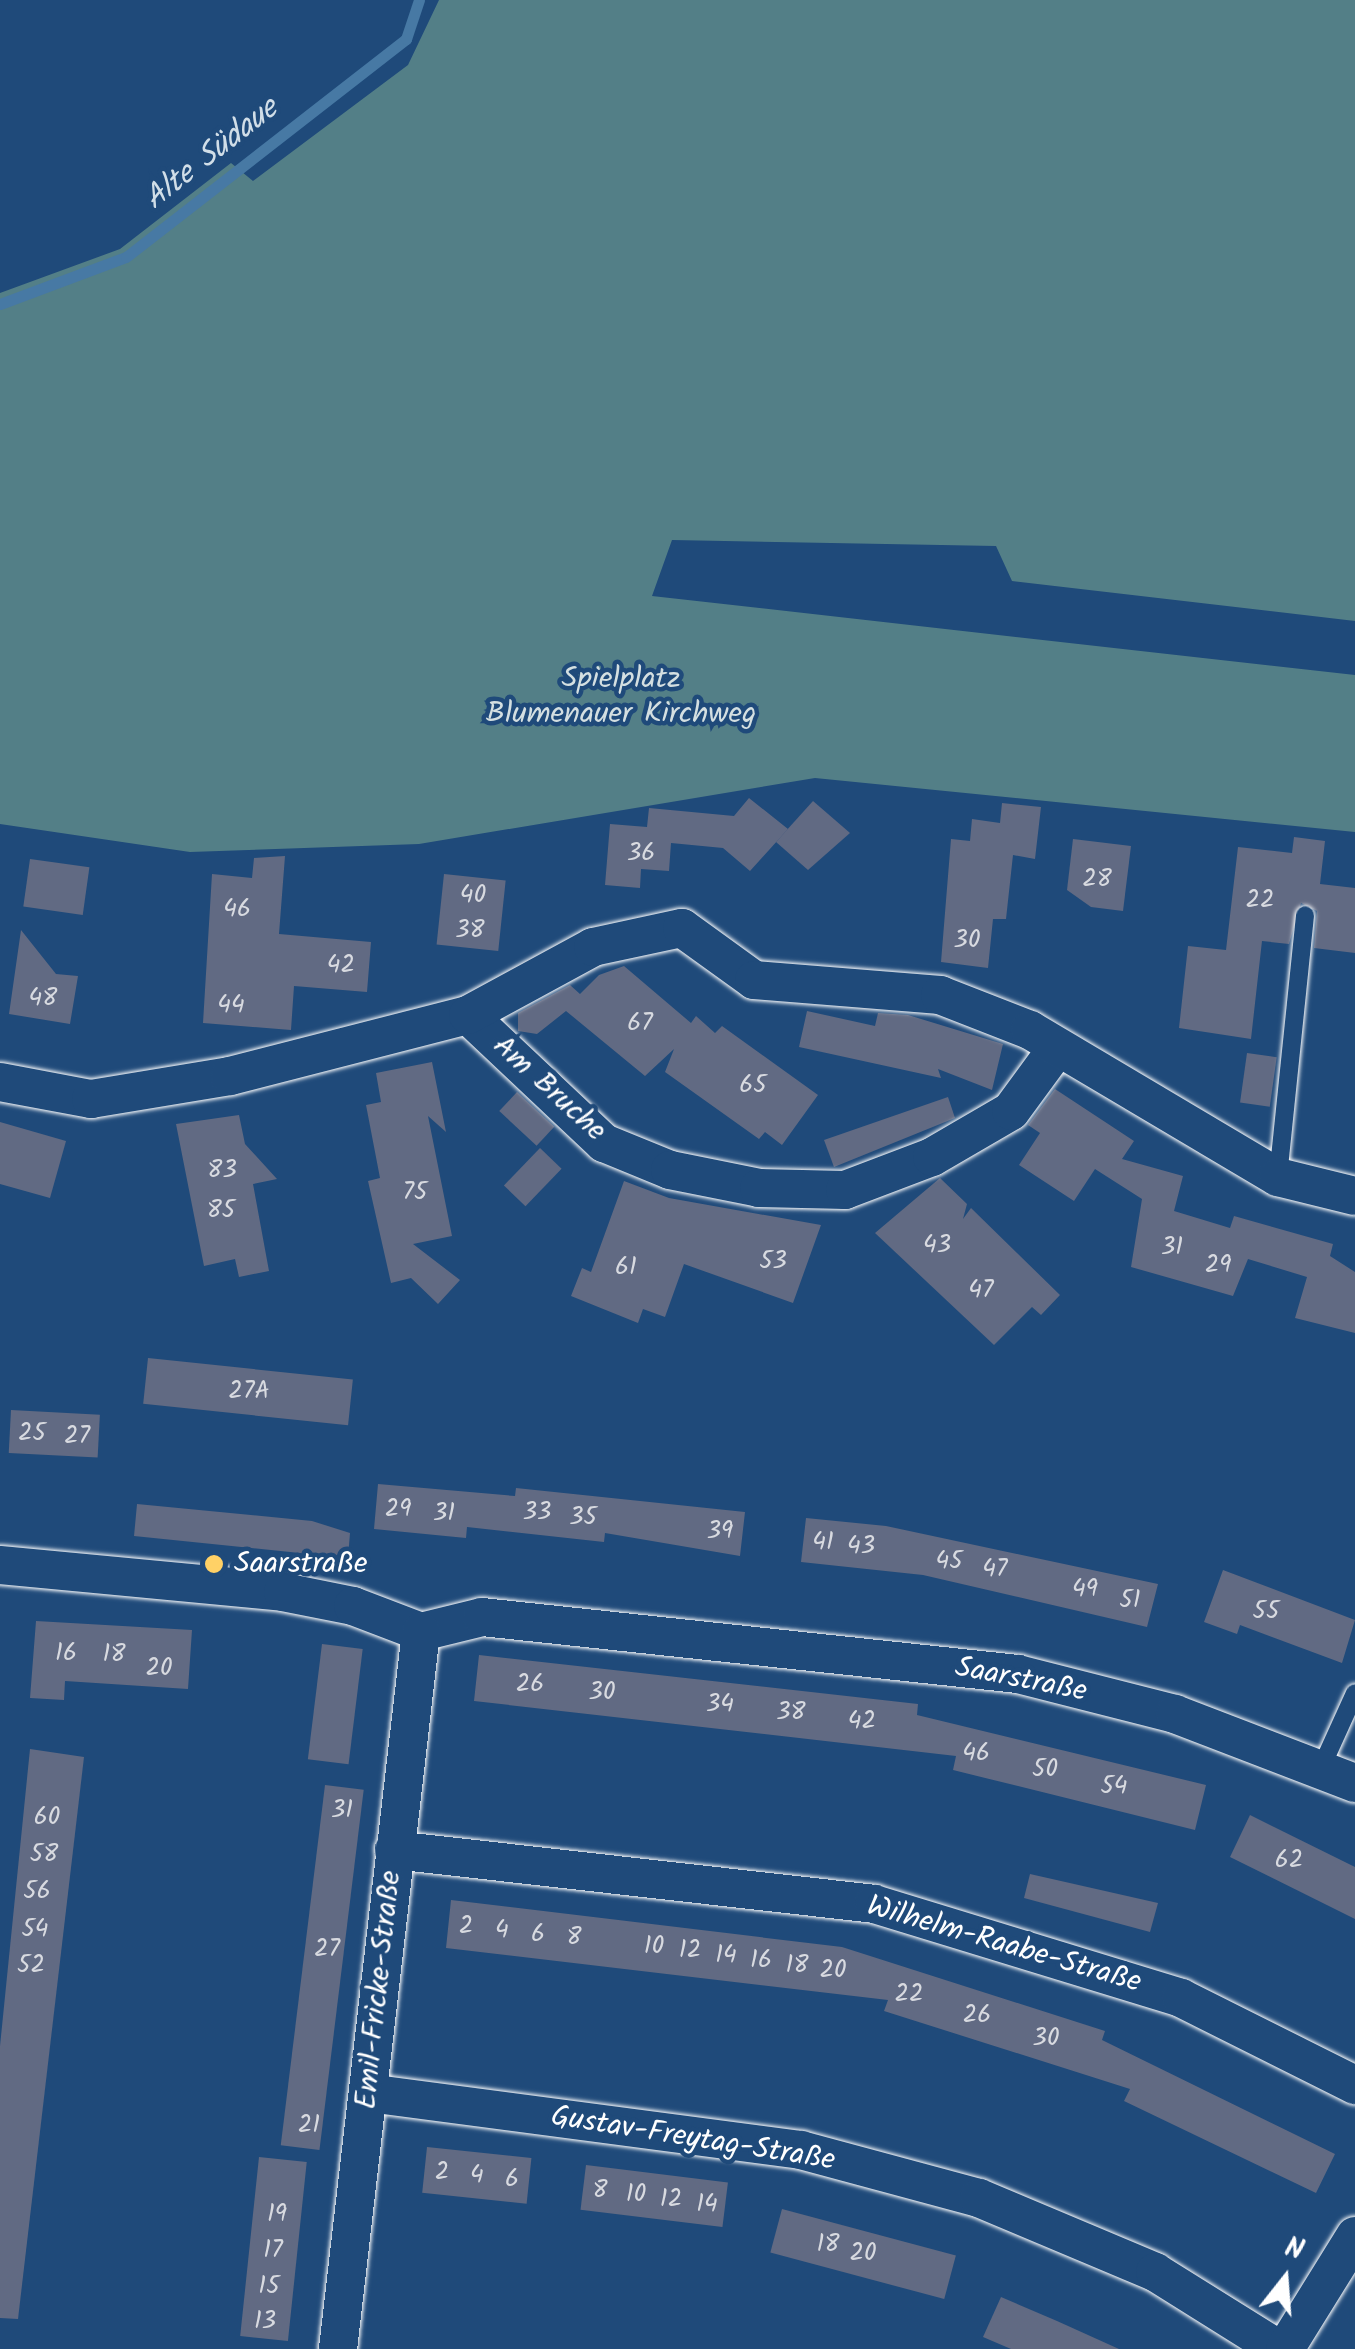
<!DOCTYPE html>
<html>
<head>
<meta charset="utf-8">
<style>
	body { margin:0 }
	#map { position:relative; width:1355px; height:2349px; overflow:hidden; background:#1f4a7a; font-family:Kalam,sans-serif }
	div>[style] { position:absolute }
	.green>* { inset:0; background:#537f87 }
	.stream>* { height:11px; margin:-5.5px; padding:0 5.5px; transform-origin:5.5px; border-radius:5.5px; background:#4779a4 }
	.building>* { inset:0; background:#616a83; transform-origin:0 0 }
	.roads { filter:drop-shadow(0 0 2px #fff) drop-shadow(0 0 2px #fff) }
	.service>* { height:18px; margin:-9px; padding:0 9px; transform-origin:9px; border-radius:9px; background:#1f4a7a }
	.minor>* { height:38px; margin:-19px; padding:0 19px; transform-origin:19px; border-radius:19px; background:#1f4a7a }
	.dots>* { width:28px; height:28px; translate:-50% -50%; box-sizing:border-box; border:5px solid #1f4a7a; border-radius:50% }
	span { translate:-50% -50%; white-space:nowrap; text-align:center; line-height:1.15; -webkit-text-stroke:9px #1f4a7a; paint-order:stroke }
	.number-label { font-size:25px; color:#d8dae0 }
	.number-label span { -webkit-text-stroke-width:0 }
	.park-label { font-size:30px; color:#d4dfe1 }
	.street-label { font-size:30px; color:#fff }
	.poi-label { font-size:30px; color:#fff }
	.left { translate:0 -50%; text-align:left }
	.water-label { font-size:32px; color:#d1dee8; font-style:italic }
	.north { position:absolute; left:1235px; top:2229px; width:100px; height:100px; -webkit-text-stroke:8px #1f4a7a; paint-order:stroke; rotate:17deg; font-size:28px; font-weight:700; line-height:40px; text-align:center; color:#fff }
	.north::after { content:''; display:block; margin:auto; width:35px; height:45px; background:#fff; clip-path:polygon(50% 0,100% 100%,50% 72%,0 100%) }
</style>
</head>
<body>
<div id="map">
	<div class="green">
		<div style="clip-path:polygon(439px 0,1355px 0,1355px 621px,1012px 581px,996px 546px,672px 540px,652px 596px,1355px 675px,1355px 832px,815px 778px,419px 844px,190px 852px,0 824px,0 293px,120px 249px,231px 163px,253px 181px,408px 65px)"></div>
	</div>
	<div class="stream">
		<div style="left:0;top:304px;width:134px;rotate:-20.5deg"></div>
		<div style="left:126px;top:257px;width:355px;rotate:-37.9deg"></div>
		<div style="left:406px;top:39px;width:41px;rotate:-71.6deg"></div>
	</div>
	<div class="building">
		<div style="clip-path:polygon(749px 798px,788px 829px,750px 871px,723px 848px,671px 843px,669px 871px,641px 869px,640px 888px,605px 885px,610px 824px,647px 827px,649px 808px,734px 816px)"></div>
		<div style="clip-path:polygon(813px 801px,850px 833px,808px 870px,776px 842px)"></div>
		<div style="clip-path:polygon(1002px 803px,1041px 807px,1035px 859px,1013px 855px,1006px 919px,993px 919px,988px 968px,941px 962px,951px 839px,970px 841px,972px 819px,1000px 823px)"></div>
		<div style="clip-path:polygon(1294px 837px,1325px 841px,1320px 884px,1355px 888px,1355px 953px,1314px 948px,1317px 911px,1301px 903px,1289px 944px,1262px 941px,1251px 1039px,1179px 1028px,1188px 946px,1226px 950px,1238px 847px,1292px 853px)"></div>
		<div style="clip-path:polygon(1073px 839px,1131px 846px,1123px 911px,1091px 907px,1067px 890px)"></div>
		<div style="clip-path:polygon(285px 856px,279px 934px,371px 942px,367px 992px,294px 986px,291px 1030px,203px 1023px,212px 874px,252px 878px,254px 858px)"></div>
		<div style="left:30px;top:859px;width:60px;height:48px;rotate:8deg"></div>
		<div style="left:444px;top:874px;width:62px;height:71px;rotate:6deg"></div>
		<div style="clip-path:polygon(21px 930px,56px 974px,78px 976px,70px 1024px,9px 1014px)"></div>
		<div style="clip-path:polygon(624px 966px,691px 1023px,696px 1016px,715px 1033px,722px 1026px,818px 1095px,782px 1145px,765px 1132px,759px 1139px,665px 1072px,674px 1049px,645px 1076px,566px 1011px,537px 1034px,518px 1031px,518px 1013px,570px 985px,580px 994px,599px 975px)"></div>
		<div style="clip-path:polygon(807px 1011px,875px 1026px,878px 1013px,908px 1015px,1003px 1044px,992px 1090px,938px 1069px,941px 1078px,799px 1047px)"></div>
		<div style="left:1247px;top:1053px;width:30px;height:50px;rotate:8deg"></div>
		<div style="clip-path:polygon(432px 1062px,446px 1132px,428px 1116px,452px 1236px,413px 1244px,460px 1280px,438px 1304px,411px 1278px,391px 1283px,368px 1181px,380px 1178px,366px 1105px,381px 1102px,376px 1073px)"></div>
		<div style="clip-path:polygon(1055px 1089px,1134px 1141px,1122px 1159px,1183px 1176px,1174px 1211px,1230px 1228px,1234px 1216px,1333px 1244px,1330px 1256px,1355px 1272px,1355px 1333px,1295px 1318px,1307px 1277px,1248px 1259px,1233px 1296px,1131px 1267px,1142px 1199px,1095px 1169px,1074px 1201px,1019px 1165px,1040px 1133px,1028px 1125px)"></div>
		<div style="left:517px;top:1092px;width:51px;height:26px;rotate:43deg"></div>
		<div style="clip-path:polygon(948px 1097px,955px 1118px,834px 1167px,824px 1140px)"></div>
		<div style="clip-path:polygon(239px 1115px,245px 1144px,277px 1179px,253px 1184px,269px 1271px,239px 1277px,235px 1259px,204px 1266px,176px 1124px)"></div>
		<div style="clip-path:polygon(0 1122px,66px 1141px,50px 1198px,0 1184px)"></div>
		<div style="left:540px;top:1148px;width:30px;height:52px;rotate:44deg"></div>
		<div style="clip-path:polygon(940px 1178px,967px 1204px,963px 1219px,971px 1208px,1060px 1295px,1041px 1315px,1032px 1307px,994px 1345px,875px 1233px)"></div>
		<div style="clip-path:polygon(624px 1181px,669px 1198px,821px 1225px,793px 1303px,684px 1264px,665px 1317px,643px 1309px,638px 1323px,571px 1296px,582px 1268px,591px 1272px)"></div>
		<div style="left:148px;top:1358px;width:206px;height:46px;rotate:6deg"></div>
		<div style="left:11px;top:1410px;width:89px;height:43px;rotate:3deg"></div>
		<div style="clip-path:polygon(378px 1484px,515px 1496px,516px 1488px,745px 1512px,740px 1556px,605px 1533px,604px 1542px,467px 1527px,466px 1538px,374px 1529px)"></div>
		<div style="clip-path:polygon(137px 1504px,312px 1521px,350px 1533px,348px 1558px,134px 1536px)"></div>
		<div style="clip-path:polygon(806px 1518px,886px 1526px,1158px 1584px,1147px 1627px,923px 1575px,801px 1562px)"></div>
		<div style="clip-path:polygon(1223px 1570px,1355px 1620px,1342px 1663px,1240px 1625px,1237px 1634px,1204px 1622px)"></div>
		<div style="clip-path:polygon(36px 1621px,192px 1630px,188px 1689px,65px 1681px,64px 1700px,30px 1698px)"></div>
		<div style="left:322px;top:1644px;width:41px;height:116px;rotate:7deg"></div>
		<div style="clip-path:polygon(479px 1655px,918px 1704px,917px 1715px,1206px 1785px,1195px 1830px,953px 1770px,956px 1756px,474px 1701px)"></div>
		<div style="clip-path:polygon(30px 1749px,84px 1757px,18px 2319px,0 2318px,0 2046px)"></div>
		<div style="left:325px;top:1785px;width:39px;height:363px;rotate:7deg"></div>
		<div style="clip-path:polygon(1250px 1815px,1355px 1867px,1355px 1919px,1230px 1857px)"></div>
		<div style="clip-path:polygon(1030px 1874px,1158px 1903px,1150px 1932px,1024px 1898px)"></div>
		<div style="clip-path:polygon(451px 1900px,842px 1947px,1105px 2031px,1102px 2040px,1335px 2154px,1316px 2193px,1124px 2101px,1130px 2089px,884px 2011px,888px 2000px,446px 1948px)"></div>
		<div style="left:427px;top:2147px;width:105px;height:46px;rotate:6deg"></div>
		<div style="left:259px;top:2157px;width:48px;height:180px;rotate:6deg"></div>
		<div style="left:586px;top:2165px;width:143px;height:45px;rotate:7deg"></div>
		<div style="left:782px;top:2209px;width:180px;height:45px;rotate:15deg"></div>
		<div style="clip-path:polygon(1001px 2297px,1057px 2321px,1119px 2349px,1011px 2349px,983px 2337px)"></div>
	</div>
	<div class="roads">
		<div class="service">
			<div style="left:1278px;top:1177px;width:263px;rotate:-84.1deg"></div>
			<div style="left:1321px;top:1768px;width:82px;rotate:-65.6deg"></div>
		</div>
		<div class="minor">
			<div style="left:468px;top:1015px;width:187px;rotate:43.3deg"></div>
			<div style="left:604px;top:1143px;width:71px;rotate:22.2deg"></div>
			<div style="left:670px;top:1170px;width:91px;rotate:11.4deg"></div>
			<div style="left:759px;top:1188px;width:86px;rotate:1.3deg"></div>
			<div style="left:845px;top:1190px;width:93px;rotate:-20.8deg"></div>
			<div style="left:932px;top:1157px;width:91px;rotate:-30.2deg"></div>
			<div style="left:1011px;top:1111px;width:79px;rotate:-53.7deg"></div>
			<div style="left:0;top:1082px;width:93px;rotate:10.6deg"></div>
			<div style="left:91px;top:1099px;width:141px;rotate:-9.4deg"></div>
			<div style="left:230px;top:1076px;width:246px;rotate:-14.4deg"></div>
			<div style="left:468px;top:1015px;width:142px;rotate:-28.5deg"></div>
			<div style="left:593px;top:947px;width:91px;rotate:-12.1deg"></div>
			<div style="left:682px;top:928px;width:89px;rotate:35.8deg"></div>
			<div style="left:754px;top:980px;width:187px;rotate:4.6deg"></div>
			<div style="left:940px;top:995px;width:97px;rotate:21.3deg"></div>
			<div style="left:1030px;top:1030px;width:288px;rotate:30.7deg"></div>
			<div style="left:1278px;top:1177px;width:79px;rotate:13.9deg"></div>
			<div style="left:0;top:1565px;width:284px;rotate:5.4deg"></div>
			<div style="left:283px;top:1592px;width:71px;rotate:11.3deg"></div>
			<div style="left:353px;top:1606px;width:73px;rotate:20.9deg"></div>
			<div style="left:421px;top:1632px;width:63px;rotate:-13.8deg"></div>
			<div style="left:482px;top:1617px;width:539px;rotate:6.07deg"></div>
			<div style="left:1018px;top:1674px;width:162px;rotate:14.3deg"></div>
			<div style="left:1175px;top:1714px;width:193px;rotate:21deg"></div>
			<div style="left:394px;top:1850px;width:483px;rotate:6.4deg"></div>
			<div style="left:874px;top:1904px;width:321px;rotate:17deg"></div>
			<div style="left:1181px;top:1998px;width:195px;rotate:26.6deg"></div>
			<div style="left:368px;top:2093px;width:437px;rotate:7.5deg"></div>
			<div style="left:801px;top:2150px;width:184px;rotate:15.1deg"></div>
			<div style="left:979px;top:2198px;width:191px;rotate:22.8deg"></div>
			<div style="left:1155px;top:2272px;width:145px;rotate:32deg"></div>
			<div style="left:338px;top:2349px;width:722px;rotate:-83.4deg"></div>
			<div style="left:1285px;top:2349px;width:133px;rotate:-58.2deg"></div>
		</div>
	</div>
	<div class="dots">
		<div style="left:214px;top:1564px;background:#ffd166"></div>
	</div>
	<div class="number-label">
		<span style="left:641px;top:853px">36</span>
		<span style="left:1097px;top:879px">28</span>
		<span style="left:473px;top:895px">40</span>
		<span style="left:1260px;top:900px">22</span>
		<span style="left:237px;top:909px">46</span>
		<span style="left:470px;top:930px">38</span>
		<span style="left:967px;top:940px">30</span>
		<span style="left:341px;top:965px">42</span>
		<span style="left:43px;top:998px">48</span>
		<span style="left:231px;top:1005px">44</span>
		<span style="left:640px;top:1023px">67</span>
		<span style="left:753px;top:1085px">65</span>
		<span style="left:222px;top:1170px">83</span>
		<span style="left:415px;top:1192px">75</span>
		<span style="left:221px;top:1210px">85</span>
		<span style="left:937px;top:1245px">43</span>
		<span style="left:1172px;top:1247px">31</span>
		<span style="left:773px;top:1261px">53</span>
		<span style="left:1218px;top:1265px">29</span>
		<span style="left:626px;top:1267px">61</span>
		<span style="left:981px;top:1290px">47</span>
		<span style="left:249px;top:1391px">27A</span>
		<span style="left:32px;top:1433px">25</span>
		<span style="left:77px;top:1436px">27</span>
		<span style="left:398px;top:1509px">29</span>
		<span style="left:537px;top:1512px">33</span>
		<span style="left:444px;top:1513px">31</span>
		<span style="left:583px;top:1517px">35</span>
		<span style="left:720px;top:1531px">39</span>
		<span style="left:823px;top:1542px">41</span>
		<span style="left:861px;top:1546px">43</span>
		<span style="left:949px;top:1561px">45</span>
		<span style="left:995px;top:1569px">47</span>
		<span style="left:1085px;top:1589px">49</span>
		<span style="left:1130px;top:1600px">51</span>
		<span style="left:1266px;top:1611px">55</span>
		<span style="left:66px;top:1653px">16</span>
		<span style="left:114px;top:1654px">18</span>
		<span style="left:159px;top:1668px">20</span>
		<span style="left:530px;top:1684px">26</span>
		<span style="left:602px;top:1692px">30</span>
		<span style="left:720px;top:1704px">34</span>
		<span style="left:791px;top:1712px">38</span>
		<span style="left:862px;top:1721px">42</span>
		<span style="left:976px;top:1753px">46</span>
		<span style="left:1045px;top:1769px">50</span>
		<span style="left:1114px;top:1786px">54</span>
		<span style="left:342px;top:1810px">31</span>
		<span style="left:47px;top:1817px">60</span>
		<span style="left:44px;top:1854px">58</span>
		<span style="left:1289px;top:1860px">62</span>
		<span style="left:37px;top:1891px">56</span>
		<span style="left:466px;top:1926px">2</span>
		<span style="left:35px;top:1929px">54</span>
		<span style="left:502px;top:1930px">4</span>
		<span style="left:538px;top:1934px">6</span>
		<span style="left:574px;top:1937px">8</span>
		<span style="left:654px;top:1946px">10</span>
		<span style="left:327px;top:1949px">27</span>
		<span style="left:690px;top:1950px">12</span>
		<span style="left:726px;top:1955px">14</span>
		<span style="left:761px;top:1960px">16</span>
		<span style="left:31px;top:1965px">52</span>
		<span style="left:797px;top:1965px">18</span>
		<span style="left:833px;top:1970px">20</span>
		<span style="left:909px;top:1994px">22</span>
		<span style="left:977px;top:2015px">26</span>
		<span style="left:1046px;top:2038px">30</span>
		<span style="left:309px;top:2125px">21</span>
		<span style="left:442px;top:2172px">2</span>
		<span style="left:477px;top:2175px">4</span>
		<span style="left:512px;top:2179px">6</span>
		<span style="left:600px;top:2190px">8</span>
		<span style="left:636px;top:2194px">10</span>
		<span style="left:671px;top:2199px">12</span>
		<span style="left:707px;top:2204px">14</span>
		<span style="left:277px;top:2214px">19</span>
		<span style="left:828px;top:2244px">18</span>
		<span style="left:273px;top:2250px">17</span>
		<span style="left:863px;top:2253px">20</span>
		<span style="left:269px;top:2286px">15</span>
		<span style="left:265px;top:2321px">13</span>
	</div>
	<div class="park-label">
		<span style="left:621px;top:696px">Spielplatz<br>Blumenauer Kirchweg</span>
	</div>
	<div class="street-label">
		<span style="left:549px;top:1089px;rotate:42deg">Am Bruche</span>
		<span style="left:1021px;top:1680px;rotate:11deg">Saarstraße</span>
		<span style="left:1004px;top:1945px;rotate:16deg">Wilhelm-Raabe-Straße</span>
		<span style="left:379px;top:1990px;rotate:-84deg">Emil-Fricke-Straße</span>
		<span style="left:693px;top:2139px;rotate:9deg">Gustav-Freytag-Straße</span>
	</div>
	<div class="poi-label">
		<span class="left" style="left:234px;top:1564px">Saarstraße</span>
	</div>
	<div class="water-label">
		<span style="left:212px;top:155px;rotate:-38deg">Alte Südaue</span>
	</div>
	<div class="north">N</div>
</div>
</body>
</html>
